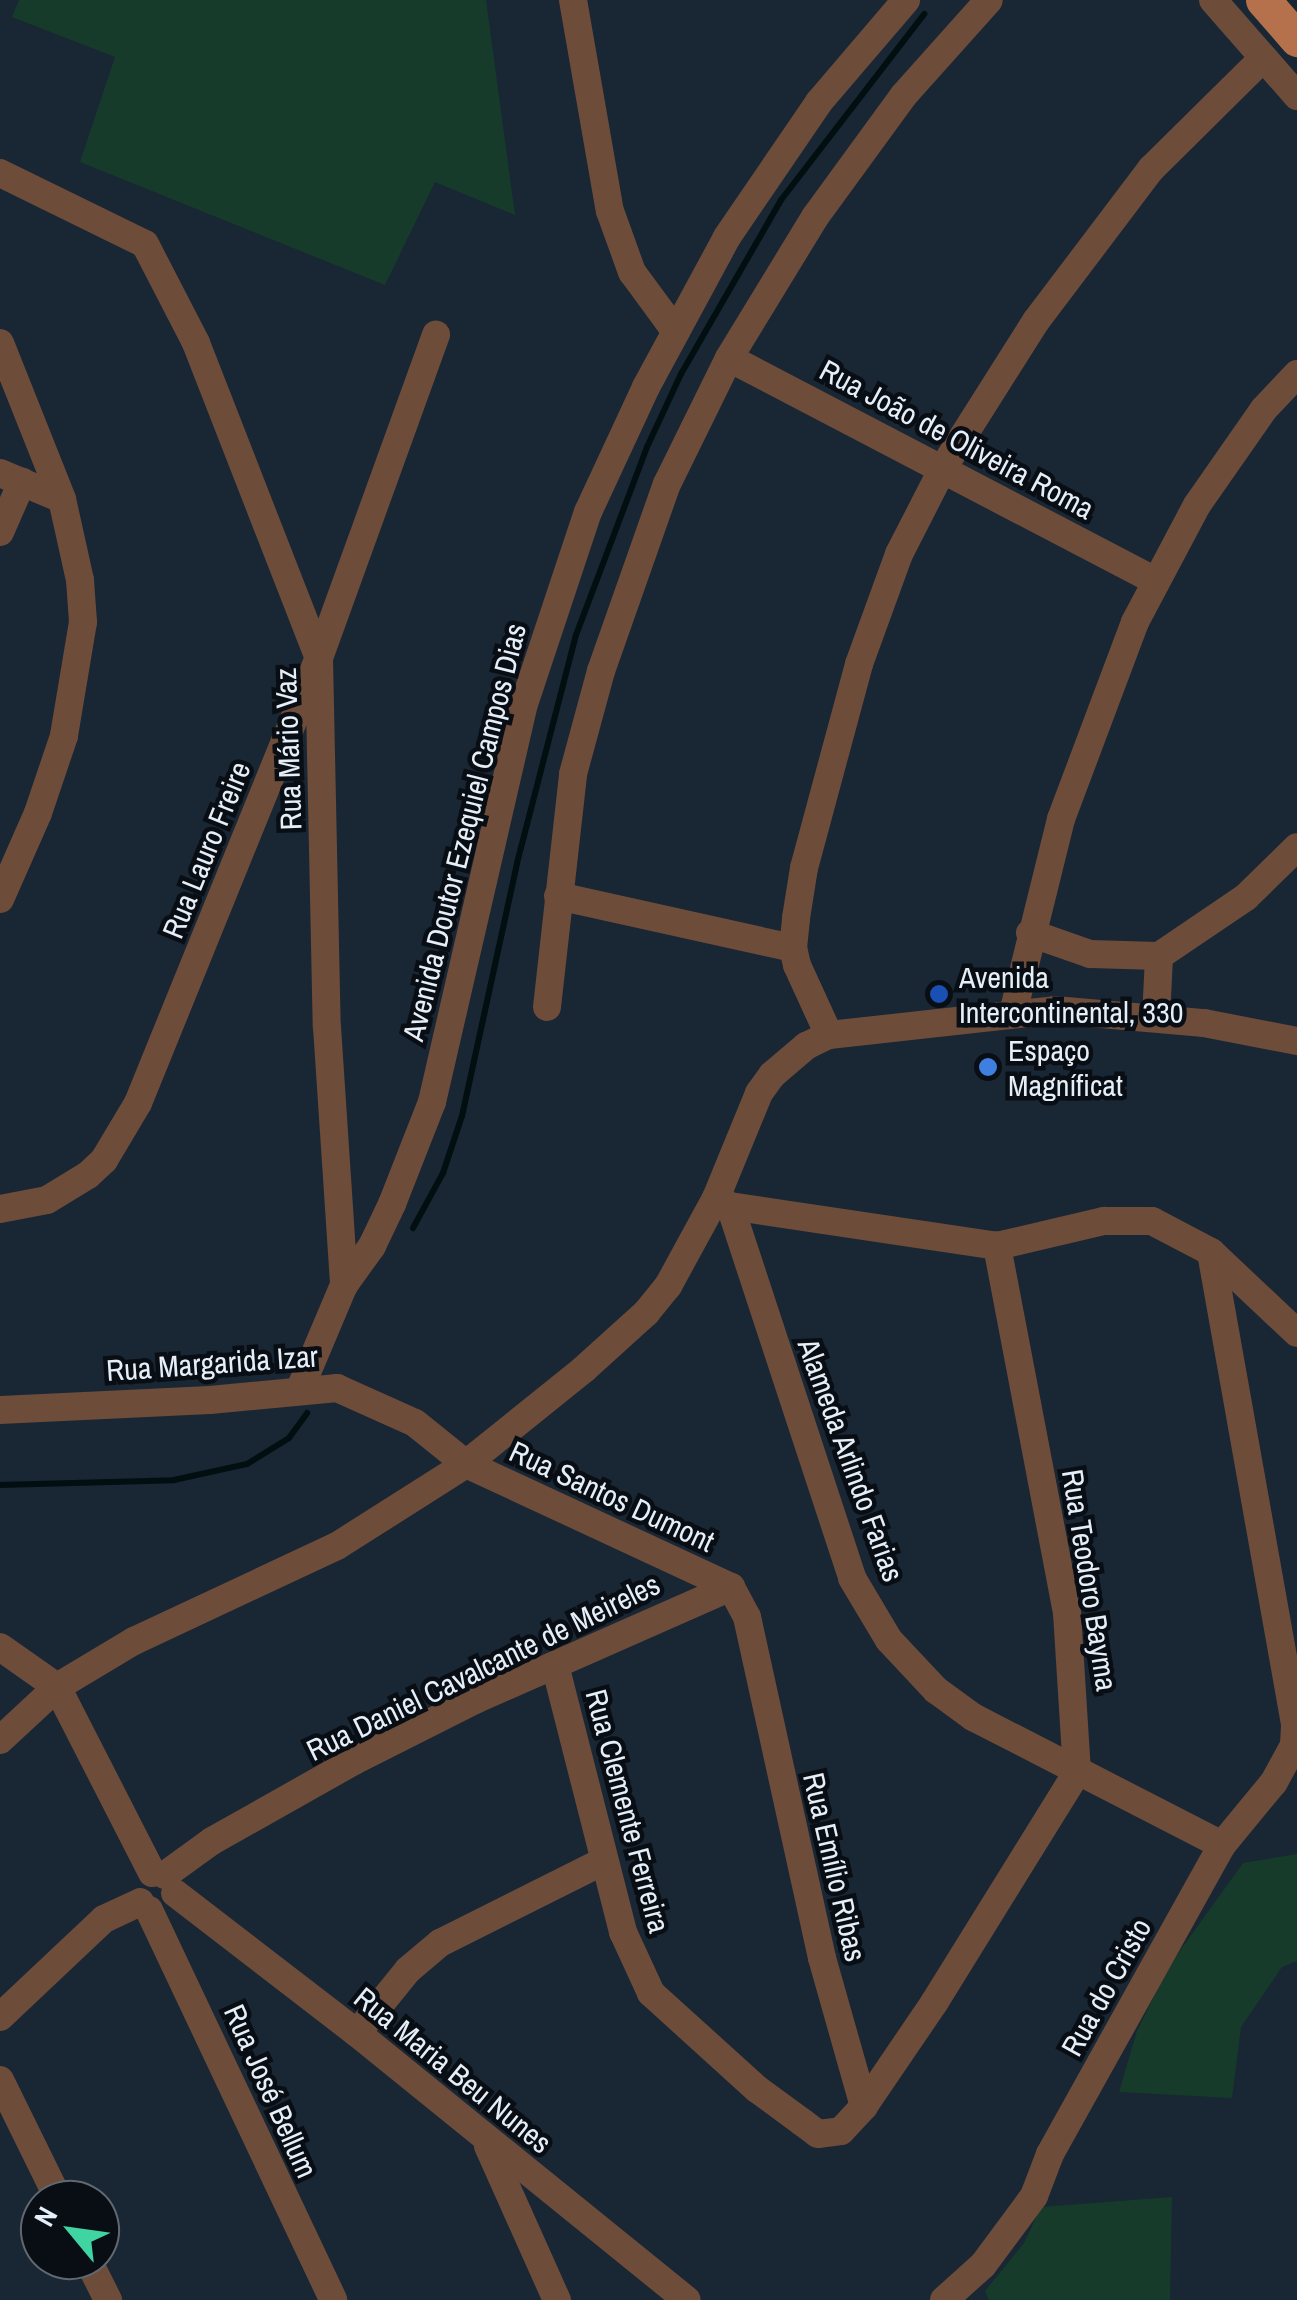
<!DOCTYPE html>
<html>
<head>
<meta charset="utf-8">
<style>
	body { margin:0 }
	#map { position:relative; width:1297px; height:2300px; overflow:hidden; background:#192634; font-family:"Archivo Narrow",sans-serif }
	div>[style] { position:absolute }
	.green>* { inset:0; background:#163b2b }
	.stream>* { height:6px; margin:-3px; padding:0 3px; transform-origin:3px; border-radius:3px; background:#010f11 }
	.minor>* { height:28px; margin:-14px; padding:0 14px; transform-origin:14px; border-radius:14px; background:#6d4c3a }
	.major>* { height:35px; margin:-17.5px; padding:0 17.5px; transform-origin:17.5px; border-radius:17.5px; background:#b4714b }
	.dots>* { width:28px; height:28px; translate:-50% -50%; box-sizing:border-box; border:5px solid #090e15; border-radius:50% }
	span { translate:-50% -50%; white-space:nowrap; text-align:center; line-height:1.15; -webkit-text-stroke:9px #090e15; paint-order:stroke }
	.street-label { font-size:30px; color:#e6eef8 }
	.poi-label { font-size:30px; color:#e6eef8 }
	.left { translate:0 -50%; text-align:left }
	.north { position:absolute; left:20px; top:2180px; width:100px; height:100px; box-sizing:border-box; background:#090e15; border:2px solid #616870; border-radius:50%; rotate:299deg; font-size:28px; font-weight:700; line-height:40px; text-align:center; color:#e6eef8 }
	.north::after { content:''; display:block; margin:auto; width:35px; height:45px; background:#3fd4a2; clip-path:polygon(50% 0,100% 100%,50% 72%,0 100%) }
</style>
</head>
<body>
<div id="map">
	<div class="green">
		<div style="clip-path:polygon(19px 0,486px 0,515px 215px,435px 182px,385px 285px,80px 162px,115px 57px,12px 17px)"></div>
		<div style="clip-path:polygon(1297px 1854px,1297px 1961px,1282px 1967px,1241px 2027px,1232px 2098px,1119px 2092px,1137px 2031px,1169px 1966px,1243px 1863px)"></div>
		<div style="clip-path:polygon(1172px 2197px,1170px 2300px,989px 2300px,985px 2291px,1024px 2243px,1041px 2207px)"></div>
	</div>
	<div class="stream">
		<div style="left:413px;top:1228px;width:63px;rotate:-61.4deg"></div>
		<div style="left:443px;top:1173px;width:60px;rotate:-71.6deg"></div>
		<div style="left:462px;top:1116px;width:259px;rotate:-77.7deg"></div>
		<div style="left:517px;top:863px;width:236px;rotate:-75.5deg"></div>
		<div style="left:576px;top:635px;width:201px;rotate:-69.3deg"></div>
		<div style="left:647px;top:447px;width:81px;rotate:-65deg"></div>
		<div style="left:681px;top:374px;width:201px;rotate:-60.1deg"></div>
		<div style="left:781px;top:200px;width:235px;rotate:-52.4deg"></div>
		<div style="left:0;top:1485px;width:174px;rotate:-1.6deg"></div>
		<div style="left:174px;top:1480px;width:75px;rotate:-12.4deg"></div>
		<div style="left:247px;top:1464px;width:49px;rotate:-31.8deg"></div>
		<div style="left:289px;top:1438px;width:31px;rotate:-54deg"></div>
	</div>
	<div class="minor">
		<div style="left:573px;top:0;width:214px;rotate:80.1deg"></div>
		<div style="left:610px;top:211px;width:65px;rotate:70.2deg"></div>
		<div style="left:632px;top:272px;width:74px;rotate:53.7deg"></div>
		<div style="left:1213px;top:0;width:128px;rotate:48.8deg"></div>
		<div style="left:0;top:173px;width:161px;rotate:26.1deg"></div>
		<div style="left:145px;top:244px;width:111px;rotate:62.7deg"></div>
		<div style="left:196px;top:343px;width:338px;rotate:68.7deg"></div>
		<div style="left:319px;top:658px;width:369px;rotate:88.8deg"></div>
		<div style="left:327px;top:1027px;width:259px;rotate:86.2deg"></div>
		<div style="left:0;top:343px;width:168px;rotate:68.3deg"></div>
		<div style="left:62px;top:499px;width:83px;rotate:77.5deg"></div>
		<div style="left:80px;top:580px;width:42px;rotate:85.9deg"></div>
		<div style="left:83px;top:622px;width:116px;rotate:99.5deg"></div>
		<div style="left:64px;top:736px;width:81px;rotate:108.7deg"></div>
		<div style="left:38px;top:813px;width:94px;rotate:113.8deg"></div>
		<div style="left:729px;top:358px;width:479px;rotate:27.6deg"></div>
		<div style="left:0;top:473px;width:67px;rotate:22.8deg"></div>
		<div style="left:0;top:532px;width:55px;rotate:-66.3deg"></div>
		<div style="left:558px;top:896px;width:241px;rotate:12.5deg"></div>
		<div style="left:1030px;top:933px;width:64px;rotate:19.3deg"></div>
		<div style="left:1090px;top:954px;width:69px;rotate:1.7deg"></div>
		<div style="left:547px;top:1007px;width:234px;rotate:-83.6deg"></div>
		<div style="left:573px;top:774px;width:107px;rotate:-74.8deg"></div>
		<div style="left:601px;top:671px;width:198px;rotate:-70.6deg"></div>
		<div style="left:667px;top:484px;width:140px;rotate:-63.8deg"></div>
		<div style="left:729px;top:358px;width:165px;rotate:-58.6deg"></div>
		<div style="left:815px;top:217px;width:151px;rotate:-53.9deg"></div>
		<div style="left:904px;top:95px;width:127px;rotate:-48.2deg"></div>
		<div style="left:1013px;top:1013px;width:200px;rotate:-76.1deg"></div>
		<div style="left:1061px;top:819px;width:210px;rotate:-69.4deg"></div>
		<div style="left:1135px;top:622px;width:132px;rotate:-62.1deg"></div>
		<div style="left:1197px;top:505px;width:117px;rotate:-55.1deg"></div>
		<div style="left:1264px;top:409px;width:48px;rotate:-46.7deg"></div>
		<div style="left:1156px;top:1018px;width:62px;rotate:-87.2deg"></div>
		<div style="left:1159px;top:956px;width:105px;rotate:-34.1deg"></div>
		<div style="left:1246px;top:897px;width:71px;rotate:-44.4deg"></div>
		<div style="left:829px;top:1035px;width:77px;rotate:-114.6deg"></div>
		<div style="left:797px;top:965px;width:17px;rotate:-103deg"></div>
		<div style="left:793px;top:948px;width:30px;rotate:-84deg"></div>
		<div style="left:796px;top:918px;width:51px;rotate:-80.9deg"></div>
		<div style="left:804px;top:868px;width:211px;rotate:-74.9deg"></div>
		<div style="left:859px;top:664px;width:117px;rotate:-70deg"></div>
		<div style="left:899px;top:554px;width:97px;rotate:-62.9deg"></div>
		<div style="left:943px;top:468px;width:174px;rotate:-57.7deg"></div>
		<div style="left:1036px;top:321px;width:191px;rotate:-52.9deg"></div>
		<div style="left:1151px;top:169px;width:158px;rotate:-44.7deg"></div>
		<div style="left:716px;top:1198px;width:16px;rotate:30deg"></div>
		<div style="left:730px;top:1206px;width:391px;rotate:71.8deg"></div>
		<div style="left:852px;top:1578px;width:72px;rotate:59.2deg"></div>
		<div style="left:889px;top:1640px;width:69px;rotate:46.8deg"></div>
		<div style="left:936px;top:1690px;width:46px;rotate:36.1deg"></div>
		<div style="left:973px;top:1717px;width:280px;rotate:27.2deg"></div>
		<div style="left:730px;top:1206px;width:270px;rotate:8.5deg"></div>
		<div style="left:997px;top:1246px;width:110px;rotate:-13.2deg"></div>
		<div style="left:1104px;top:1221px;width:48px"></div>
		<div style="left:1152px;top:1221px;width:67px;rotate:27.7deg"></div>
		<div style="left:1211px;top:1252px;width:118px;rotate:43.3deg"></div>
		<div style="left:0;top:1209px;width:48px;rotate:-10.8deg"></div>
		<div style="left:47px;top:1200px;width:48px;rotate:-31.4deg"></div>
		<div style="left:88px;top:1175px;width:22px;rotate:-43deg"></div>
		<div style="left:104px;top:1160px;width:66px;rotate:-59.2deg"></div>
		<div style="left:138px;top:1103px;width:480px;rotate:-67.9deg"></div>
		<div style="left:319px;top:658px;width:344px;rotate:-70.1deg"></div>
		<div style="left:300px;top:1389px;width:113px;rotate:-67.1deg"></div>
		<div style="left:344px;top:1285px;width:48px;rotate:-54.3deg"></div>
		<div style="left:372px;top:1246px;width:47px;rotate:-64.5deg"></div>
		<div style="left:392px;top:1204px;width:110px;rotate:-68.6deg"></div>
		<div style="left:432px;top:1102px;width:408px;rotate:-77deg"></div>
		<div style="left:524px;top:704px;width:202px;rotate:-71.6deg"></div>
		<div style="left:588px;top:512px;width:138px;rotate:-65.1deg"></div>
		<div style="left:646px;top:387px;width:170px;rotate:-61.6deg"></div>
		<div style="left:727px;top:237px;width:163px;rotate:-55.7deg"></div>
		<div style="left:819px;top:102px;width:134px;rotate:-49.5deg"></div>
		<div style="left:0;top:1410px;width:210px;rotate:-2.7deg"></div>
		<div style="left:210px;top:1400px;width:128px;rotate:-5.4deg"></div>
		<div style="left:337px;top:1388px;width:85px;rotate:24.2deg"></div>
		<div style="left:415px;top:1423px;width:65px;rotate:38.8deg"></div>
		<div style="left:466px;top:1464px;width:292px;rotate:24.9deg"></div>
		<div style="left:731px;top:1587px;width:34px;rotate:62deg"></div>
		<div style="left:747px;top:1617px;width:349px;rotate:77.6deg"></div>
		<div style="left:822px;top:1958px;width:154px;rotate:74.2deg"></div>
		<div style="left:0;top:1647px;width:70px;rotate:35.1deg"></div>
		<div style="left:57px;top:1687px;width:209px;rotate:62.9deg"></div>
		<div style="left:555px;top:1665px;width:276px;rotate:75.7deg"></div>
		<div style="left:623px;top:1932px;width:67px;rotate:65.3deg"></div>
		<div style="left:651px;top:1993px;width:143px;rotate:42.2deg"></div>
		<div style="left:757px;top:2089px;width:56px;rotate:36.3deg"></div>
		<div style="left:802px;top:2122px;width:20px;rotate:37deg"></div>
		<div style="left:818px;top:2134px;width:23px;rotate:-7deg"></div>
		<div style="left:841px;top:2131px;width:34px;rotate:-47deg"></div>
		<div style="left:864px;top:2106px;width:125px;rotate:-55.8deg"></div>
		<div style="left:934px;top:2003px;width:272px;rotate:-58.2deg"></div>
		<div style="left:1077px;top:1772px;width:159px;rotate:-93.6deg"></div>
		<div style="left:1067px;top:1613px;width:374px;rotate:-100.8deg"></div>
		<div style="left:0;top:1740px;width:78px;rotate:-42.9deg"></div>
		<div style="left:57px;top:1687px;width:90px;rotate:-30.9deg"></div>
		<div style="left:134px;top:1641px;width:224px;rotate:-25.1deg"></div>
		<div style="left:337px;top:1546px;width:153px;rotate:-32.4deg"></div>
		<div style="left:466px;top:1464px;width:151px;rotate:-38.8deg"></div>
		<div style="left:584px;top:1369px;width:84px;rotate:-42.1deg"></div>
		<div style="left:646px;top:1313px;width:35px;rotate:-51deg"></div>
		<div style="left:668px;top:1286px;width:100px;rotate:-61.4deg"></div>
		<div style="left:716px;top:1198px;width:113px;rotate:-67.7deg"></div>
		<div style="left:759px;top:1093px;width:22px;rotate:-54deg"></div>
		<div style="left:772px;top:1075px;width:45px;rotate:-40.5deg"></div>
		<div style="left:806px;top:1046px;width:25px;rotate:-26deg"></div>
		<div style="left:829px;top:1035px;width:227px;rotate:-6.3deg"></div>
		<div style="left:1055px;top:1010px;width:150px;rotate:5deg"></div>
		<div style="left:1204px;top:1023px;width:95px;rotate:11deg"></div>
		<div style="left:165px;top:1875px;width:58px;rotate:-35.9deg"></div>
		<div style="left:212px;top:1841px;width:163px;rotate:-29.4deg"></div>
		<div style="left:354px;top:1761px;width:136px;rotate:-26.8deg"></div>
		<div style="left:475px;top:1700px;width:280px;rotate:-23.8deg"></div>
		<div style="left:175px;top:1893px;width:230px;rotate:37.6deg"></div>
		<div style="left:357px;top:2033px;width:424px;rotate:39deg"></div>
		<div style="left:149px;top:1910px;width:431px;rotate:64.7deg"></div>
		<div style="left:0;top:2017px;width:143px;rotate:-43.3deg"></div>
		<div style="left:104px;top:1919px;width:40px;rotate:-25deg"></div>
		<div style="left:357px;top:2033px;width:81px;rotate:-51deg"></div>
		<div style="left:408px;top:1970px;width:42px;rotate:-40.2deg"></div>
		<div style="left:440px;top:1943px;width:183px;rotate:-26.6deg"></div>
		<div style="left:0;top:2080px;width:134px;rotate:63.8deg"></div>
		<div style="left:488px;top:2146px;width:169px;rotate:65.9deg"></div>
		<div style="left:88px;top:2260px;width:45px;rotate:63.4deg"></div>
		<div style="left:944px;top:2300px;width:52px;rotate:-41.9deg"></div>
		<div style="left:983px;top:2265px;width:86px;rotate:-53.5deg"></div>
		<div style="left:1034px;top:2196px;width:45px;rotate:-69.1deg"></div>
		<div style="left:1050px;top:2154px;width:354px;rotate:-60.9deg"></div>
		<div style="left:1222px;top:1845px;width:82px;rotate:-50.5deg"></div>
		<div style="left:1274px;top:1782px;width:42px;rotate:-61.6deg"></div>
		<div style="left:1294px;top:1745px;width:21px;rotate:-87deg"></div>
		<div style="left:1295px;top:1724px;width:479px;rotate:-100.1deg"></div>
	</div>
	<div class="major">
		<div style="left:1263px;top:0;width:52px;rotate:48.9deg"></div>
	</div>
	<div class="dots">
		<div style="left:939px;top:994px;background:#1a4fb4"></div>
		<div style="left:988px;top:1067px;background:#3f7fe0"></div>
	</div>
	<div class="street-label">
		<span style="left:957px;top:439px;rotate:28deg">Rua João de Oliveira Roma</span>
		<span style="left:288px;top:749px;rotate:-92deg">Rua Mário Vaz</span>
		<span style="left:464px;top:832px;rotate:-76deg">Avenida Doutor Ezequiel Campos Dias</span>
		<span style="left:206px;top:850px;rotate:-68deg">Rua Lauro Freire</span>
		<span style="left:212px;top:1363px;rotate:-4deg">Rua Margarida Izar</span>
		<span style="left:851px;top:1460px;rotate:70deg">Alameda Arlindo Farias</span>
		<span style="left:612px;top:1496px;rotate:25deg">Rua Santos Dumont</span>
		<span style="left:1090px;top:1580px;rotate:81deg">Rua Teodoro Bayma</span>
		<span style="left:483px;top:1667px;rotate:-26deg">Rua Daniel Cavalcante de Meireles</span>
		<span style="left:628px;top:1811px;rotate:75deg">Rua Clemente Ferreira</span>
		<span style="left:835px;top:1867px;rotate:77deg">Rua Emílio Ribas</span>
		<span style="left:1106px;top:1987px;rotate:-61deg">Rua do Cristo</span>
		<span style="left:453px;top:2070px;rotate:39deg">Rua Maria Beu Nunes</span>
		<span style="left:271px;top:2091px;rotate:66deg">Rua José Bellum</span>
	</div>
	<div class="poi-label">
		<span class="left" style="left:959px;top:994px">Avenida<br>Intercontinental, 330</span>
		<span class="left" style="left:1008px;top:1067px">Espaço<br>Magníficat</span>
	</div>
	<div class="north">N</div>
</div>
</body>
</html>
